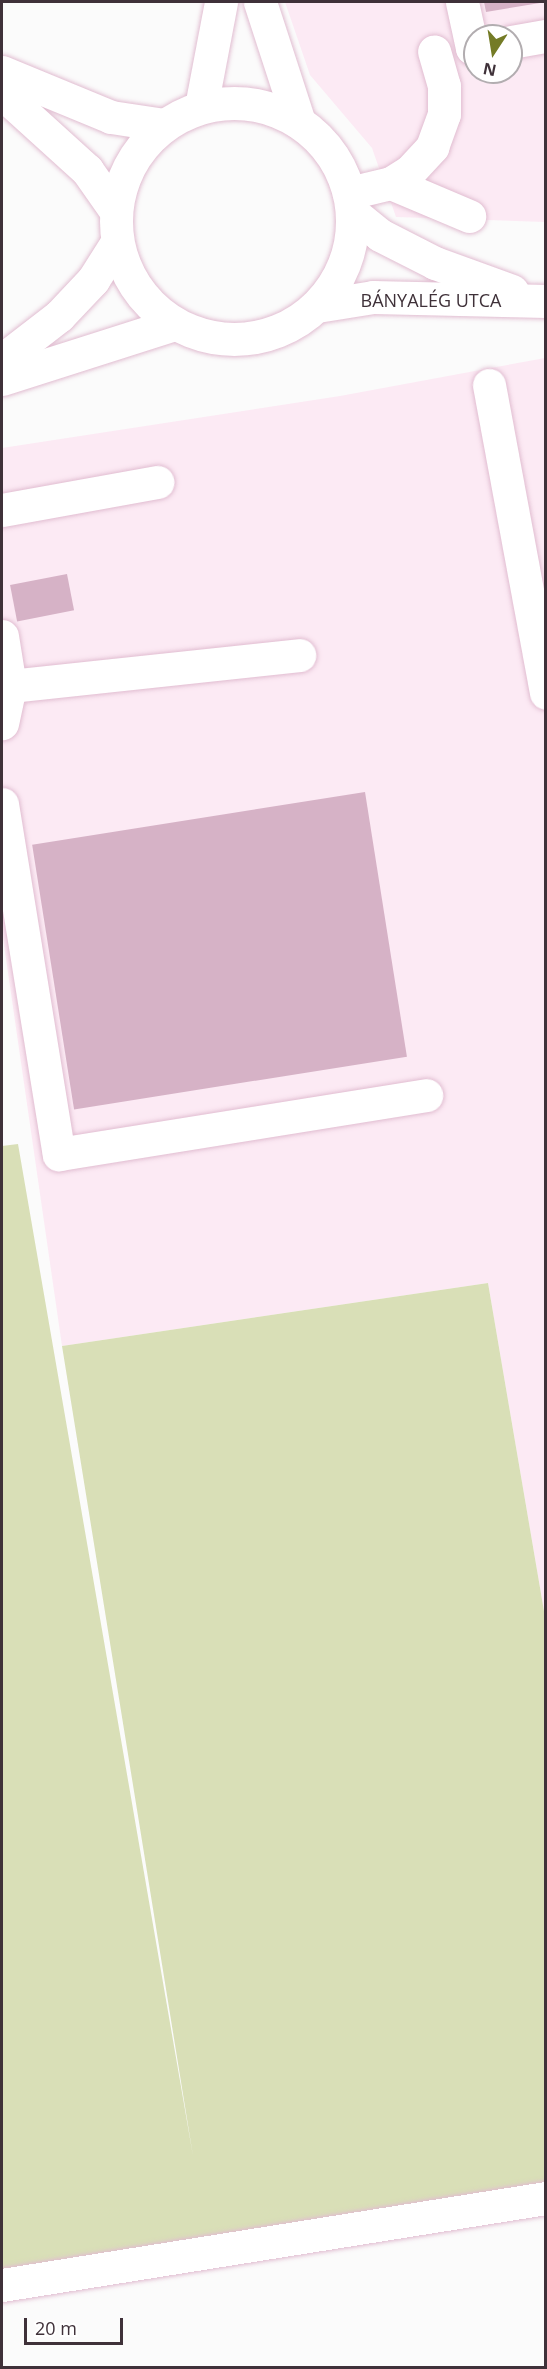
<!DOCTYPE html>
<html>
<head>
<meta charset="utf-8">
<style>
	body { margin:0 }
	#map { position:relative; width:547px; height:2369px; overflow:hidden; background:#fbfbfb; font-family:"Open Sans",sans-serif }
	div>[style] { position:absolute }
	.built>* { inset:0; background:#fceaf4 }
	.green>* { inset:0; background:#d9dfb7 }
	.building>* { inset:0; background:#d6b2c6; transform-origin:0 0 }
	.roads { filter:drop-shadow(0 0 2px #e1bdd1) drop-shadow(0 0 2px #e1bdd1) }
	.minor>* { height:33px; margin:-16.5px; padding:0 16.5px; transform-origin:16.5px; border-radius:16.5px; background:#fff }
	.minor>.ring { margin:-16.5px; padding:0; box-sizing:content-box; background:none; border:33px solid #fff; border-radius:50% }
	span { translate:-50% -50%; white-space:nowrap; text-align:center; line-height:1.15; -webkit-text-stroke:4.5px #fff; paint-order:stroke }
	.street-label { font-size:18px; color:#3f3139 }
	.frame { position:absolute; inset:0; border:3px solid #3f3139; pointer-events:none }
	.north { position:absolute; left:463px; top:24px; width:60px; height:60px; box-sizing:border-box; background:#fff; border:2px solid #b2adb0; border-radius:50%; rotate:192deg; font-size:16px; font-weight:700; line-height:24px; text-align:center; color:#3f3139 }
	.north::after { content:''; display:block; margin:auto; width:21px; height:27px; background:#747b26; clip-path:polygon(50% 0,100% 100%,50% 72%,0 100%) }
	.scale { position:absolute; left:24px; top:2318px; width:99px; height:27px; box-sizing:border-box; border:3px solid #3f3139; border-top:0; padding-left:8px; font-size:18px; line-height:21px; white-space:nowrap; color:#3f3139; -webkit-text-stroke:4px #fff; paint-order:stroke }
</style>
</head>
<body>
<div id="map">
	<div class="built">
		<div style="clip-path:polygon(evenodd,285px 2px,545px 2px,545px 222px,396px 217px,372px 148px,310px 75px,285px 2px,475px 36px,511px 36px,511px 72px,475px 72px,475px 36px)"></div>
		<div style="clip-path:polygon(545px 358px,545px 1617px,488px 1283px,62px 1346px,2px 931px,2px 448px,340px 396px)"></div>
	</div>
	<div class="green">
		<div style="clip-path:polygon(18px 1144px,193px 2156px,62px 1346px,488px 1283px,545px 1617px,546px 2188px,2px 2275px,2px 1146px)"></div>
	</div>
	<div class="building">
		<div style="clip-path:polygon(484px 2px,540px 2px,540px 3px,486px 12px)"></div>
		<div style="left:67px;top:574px;width:37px;height:58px;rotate:79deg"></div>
		<div style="left:365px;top:792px;width:268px;height:337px;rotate:81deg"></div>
	</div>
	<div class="roads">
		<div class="minor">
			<div style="left:260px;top:2px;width:126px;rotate:72deg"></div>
			<div style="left:462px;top:2px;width:47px;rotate:77.7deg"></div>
			<div style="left:472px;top:48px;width:3px;rotate:-18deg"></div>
			<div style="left:511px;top:42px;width:36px;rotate:-10deg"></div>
			<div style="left:2px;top:72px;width:118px;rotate:22.4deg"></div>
			<div style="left:111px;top:117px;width:54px;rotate:8.6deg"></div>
			<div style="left:2px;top:93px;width:115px;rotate:42.2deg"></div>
			<div style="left:87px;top:170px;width:49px;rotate:55deg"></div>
			<div class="ring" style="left:116px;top:103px;width:203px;height:203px"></div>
			<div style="left:201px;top:107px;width:107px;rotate:-79.2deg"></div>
			<div style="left:391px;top:183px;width:85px;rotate:22.9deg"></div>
			<div style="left:349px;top:193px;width:43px;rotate:-13.4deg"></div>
			<div style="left:391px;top:183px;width:22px;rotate:-32deg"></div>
			<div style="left:410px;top:171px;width:33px;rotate:-47deg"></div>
			<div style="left:432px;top:147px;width:35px;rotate:-70deg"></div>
			<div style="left:444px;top:114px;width:28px;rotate:-90deg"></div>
			<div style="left:444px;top:86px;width:36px;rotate:-106deg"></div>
			<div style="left:353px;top:213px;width:35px;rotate:39deg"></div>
			<div style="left:380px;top:235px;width:62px;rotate:27deg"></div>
			<div style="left:435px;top:263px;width:82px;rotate:20deg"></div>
			<div style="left:317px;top:306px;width:57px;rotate:-9.1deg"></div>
			<div style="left:373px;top:297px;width:173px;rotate:1.3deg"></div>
			<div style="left:2px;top:360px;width:72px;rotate:-37.7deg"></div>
			<div style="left:59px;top:316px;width:50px;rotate:-46.6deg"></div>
			<div style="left:93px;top:280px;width:45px;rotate:-57.7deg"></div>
			<div style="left:2px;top:379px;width:181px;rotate:-17.7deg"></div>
			<div style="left:489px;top:385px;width:313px;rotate:79.5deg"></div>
			<div style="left:2px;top:510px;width:158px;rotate:-10.2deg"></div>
			<div style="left:2px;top:636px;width:51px;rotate:80.9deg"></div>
			<div style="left:10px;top:686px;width:38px;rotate:102deg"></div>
			<div style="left:10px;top:686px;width:291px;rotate:-6.1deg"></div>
			<div style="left:2px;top:804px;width:355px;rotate:80.8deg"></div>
			<div style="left:59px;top:1154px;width:372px;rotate:-9.1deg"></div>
			<div style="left:2px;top:2285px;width:551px;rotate:-9.09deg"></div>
		</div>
	</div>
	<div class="street-label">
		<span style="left:431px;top:300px">BÁNYALÉG UTCA</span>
	</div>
	<div class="frame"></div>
	<div class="north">N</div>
	<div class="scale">20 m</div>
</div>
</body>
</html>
